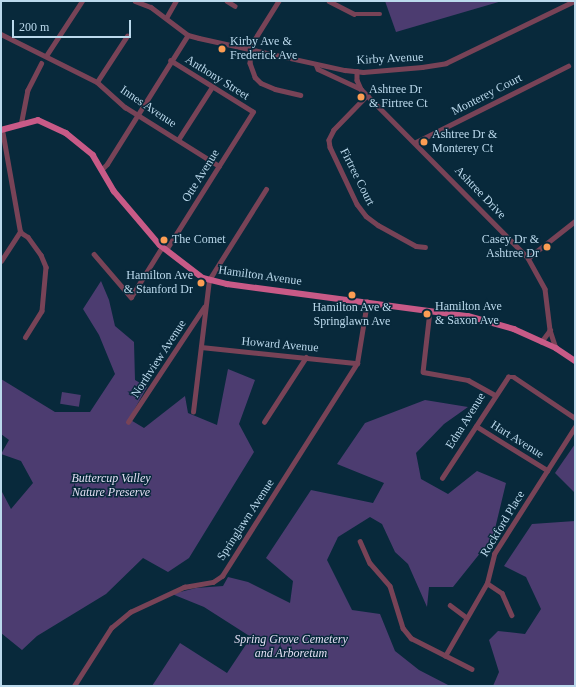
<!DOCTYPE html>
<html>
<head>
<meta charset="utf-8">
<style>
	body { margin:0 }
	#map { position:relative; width:576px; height:687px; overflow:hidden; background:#08293b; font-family:"Times New Roman",serif }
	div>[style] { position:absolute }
	.green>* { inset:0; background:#4c3c70; transform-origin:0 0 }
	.minor>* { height:4.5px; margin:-2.25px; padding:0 2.25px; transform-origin:2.25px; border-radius:2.25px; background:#784357 }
	.major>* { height:5.5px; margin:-2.75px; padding:0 2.75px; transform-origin:2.75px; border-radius:2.75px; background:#c85a87 }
	.dots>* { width:11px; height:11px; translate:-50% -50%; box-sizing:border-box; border:2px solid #08293b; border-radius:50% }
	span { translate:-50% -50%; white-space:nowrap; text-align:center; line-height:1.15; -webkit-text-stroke:3px #08293b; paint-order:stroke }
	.poi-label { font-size:12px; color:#bbd9ec }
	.left { translate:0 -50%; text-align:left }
	.right { translate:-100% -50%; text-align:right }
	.street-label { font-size:12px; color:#bbd9ec }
	.park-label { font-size:12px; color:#e3def3; font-style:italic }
	.frame { position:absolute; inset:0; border:2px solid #bbd9ec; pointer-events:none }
	.scale { position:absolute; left:12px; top:20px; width:119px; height:18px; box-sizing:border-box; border:2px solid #bbd9ec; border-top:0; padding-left:5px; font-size:12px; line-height:14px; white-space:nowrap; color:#bbd9ec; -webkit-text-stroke:3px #08293b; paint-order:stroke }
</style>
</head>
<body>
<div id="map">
	<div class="green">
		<div style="clip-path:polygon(385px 1px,502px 1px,396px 32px)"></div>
		<div style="clip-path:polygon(101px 281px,109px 300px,115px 326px,134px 342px,135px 380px,147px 387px,129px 419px,144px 428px,185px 396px,188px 413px,217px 425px,228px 369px,255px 380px,239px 424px,254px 452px,189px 558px,168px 572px,143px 558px,106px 594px,37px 636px,22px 650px,1px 633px,1px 490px,11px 509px,33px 483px,21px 461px,1px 454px,9px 440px,1px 434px,1px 379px,55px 412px,90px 412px,115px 374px,99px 335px,83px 309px)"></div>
		<div style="left:62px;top:392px;width:19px;height:12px;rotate:9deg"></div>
		<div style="clip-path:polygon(425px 400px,468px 407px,444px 424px,416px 453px,421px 479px,448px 494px,477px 471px,506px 483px,493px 537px,453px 587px,429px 587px,427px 607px,408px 564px,395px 552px,382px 524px,370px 517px,338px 537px,327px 560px,352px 610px,380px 614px,395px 651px,419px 670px,450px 686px,152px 686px,180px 643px,227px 673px,251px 637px,204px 607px,172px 594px,196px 588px,223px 586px,228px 577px,248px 582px,290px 603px,293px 581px,266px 558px,311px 490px,373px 503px,384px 483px,337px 464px,365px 423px)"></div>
		<div style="clip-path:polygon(575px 444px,575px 493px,555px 473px)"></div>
		<div style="clip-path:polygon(575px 521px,575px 686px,493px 686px,499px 672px,489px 640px,498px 631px,525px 634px,541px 609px,526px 577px,504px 566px,532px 524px)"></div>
	</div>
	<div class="minor">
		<div style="left:135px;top:1px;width:17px;rotate:21deg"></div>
		<div style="left:151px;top:7px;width:46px;rotate:37.1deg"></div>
		<div style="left:188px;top:35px;width:11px;rotate:15deg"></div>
		<div style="left:199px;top:38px;width:149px;rotate:12.4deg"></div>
		<div style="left:345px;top:70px;width:18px;rotate:6deg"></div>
		<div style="left:363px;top:72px;width:59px;rotate:-4.8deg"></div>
		<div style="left:422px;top:67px;width:24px;rotate:-9deg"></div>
		<div style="left:446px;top:63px;width:142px;rotate:-25.8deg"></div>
		<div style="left:227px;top:1px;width:9px;rotate:32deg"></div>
		<div style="left:279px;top:1px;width:53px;rotate:121.9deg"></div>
		<div style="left:251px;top:46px;width:17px;rotate:93deg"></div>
		<div style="left:250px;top:63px;width:15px;rotate:70deg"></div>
		<div style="left:255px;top:77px;width:8px;rotate:45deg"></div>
		<div style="left:261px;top:83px;width:15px;rotate:23deg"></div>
		<div style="left:275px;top:89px;width:26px;rotate:13deg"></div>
		<div style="left:329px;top:1px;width:28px;rotate:27deg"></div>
		<div style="left:354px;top:14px;width:26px"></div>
		<div style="left:166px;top:18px;width:20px;rotate:-60deg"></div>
		<div style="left:1px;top:34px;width:107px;rotate:26.6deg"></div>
		<div style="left:97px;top:82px;width:38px;rotate:42deg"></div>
		<div style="left:125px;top:107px;width:111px;rotate:32.1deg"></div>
		<div style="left:46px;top:56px;width:66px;rotate:-56.8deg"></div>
		<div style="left:316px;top:64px;width:5px;rotate:68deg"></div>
		<div style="left:318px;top:69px;width:47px;rotate:24.9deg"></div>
		<div style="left:357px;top:71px;width:9px;rotate:90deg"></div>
		<div style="left:357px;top:80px;width:10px;rotate:66deg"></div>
		<div style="left:361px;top:89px;width:238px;rotate:45.3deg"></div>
		<div style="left:528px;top:258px;width:35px;rotate:61deg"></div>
		<div style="left:545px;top:289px;width:41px;rotate:83deg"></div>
		<div style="left:550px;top:330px;width:19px;rotate:72deg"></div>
		<div style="left:97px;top:82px;width:55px;rotate:-56.9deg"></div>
		<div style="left:368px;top:95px;width:49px;rotate:134.2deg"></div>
		<div style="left:334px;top:130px;width:11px;rotate:117deg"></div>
		<div style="left:329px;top:140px;width:7px;rotate:82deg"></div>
		<div style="left:330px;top:147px;width:63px;rotate:64.7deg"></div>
		<div style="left:357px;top:204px;width:15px;rotate:53deg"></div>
		<div style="left:366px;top:216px;width:15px;rotate:37deg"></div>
		<div style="left:378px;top:225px;width:43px;rotate:28.9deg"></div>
		<div style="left:416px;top:246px;width:9px;rotate:6deg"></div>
		<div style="left:21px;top:123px;width:33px;rotate:-79deg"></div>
		<div style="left:27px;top:91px;width:31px;rotate:-63deg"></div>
		<div style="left:178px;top:140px;width:63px;rotate:-57.3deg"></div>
		<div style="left:416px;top:142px;width:170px;rotate:-26.6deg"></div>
		<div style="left:101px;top:170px;width:8px;rotate:-45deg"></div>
		<div style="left:107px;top:164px;width:152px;rotate:-57.9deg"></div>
		<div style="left:20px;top:232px;width:9px;rotate:32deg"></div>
		<div style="left:28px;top:237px;width:22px;rotate:54deg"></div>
		<div style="left:41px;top:255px;width:13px;rotate:67deg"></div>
		<div style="left:46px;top:267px;width:44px;rotate:95.2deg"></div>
		<div style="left:42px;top:311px;width:31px;rotate:122deg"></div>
		<div style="left:166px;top:250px;width:163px;rotate:-57.8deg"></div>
		<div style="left:253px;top:112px;width:97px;rotate:-148.1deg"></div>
		<div style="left:94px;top:254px;width:57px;rotate:49.3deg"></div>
		<div style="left:131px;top:297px;width:59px;rotate:-58.2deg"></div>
		<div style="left:528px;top:258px;width:60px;rotate:-38.2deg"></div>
		<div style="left:1px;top:261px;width:35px;rotate:-57deg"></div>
		<div style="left:20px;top:232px;width:104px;rotate:-100deg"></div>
		<div style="left:430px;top:311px;width:61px;rotate:96.5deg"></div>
		<div style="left:423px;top:372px;width:46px;rotate:10.1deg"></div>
		<div style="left:468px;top:380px;width:31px;rotate:29deg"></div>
		<div style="left:541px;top:342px;width:15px;rotate:-53deg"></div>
		<div style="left:201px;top:347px;width:157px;rotate:5.9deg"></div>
		<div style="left:193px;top:412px;width:133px;rotate:-83.1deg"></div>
		<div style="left:209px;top:280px;width:107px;rotate:-57.9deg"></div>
		<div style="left:128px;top:422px;width:138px;rotate:-56.5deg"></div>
		<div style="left:264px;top:422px;width:77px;rotate:-57.1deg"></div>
		<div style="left:476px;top:426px;width:84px;rotate:31.8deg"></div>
		<div style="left:442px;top:478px;width:121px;rotate:-56.8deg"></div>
		<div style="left:508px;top:377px;width:6px"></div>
		<div style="left:514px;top:377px;width:73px;rotate:33.9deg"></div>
		<div style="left:360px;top:541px;width:24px;rotate:66deg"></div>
		<div style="left:370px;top:563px;width:30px;rotate:49deg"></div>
		<div style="left:390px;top:586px;width:44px;rotate:72.8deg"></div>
		<div style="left:403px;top:628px;width:13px;rotate:51deg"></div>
		<div style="left:411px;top:638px;width:68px;rotate:26.9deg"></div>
		<div style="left:487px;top:583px;width:18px;rotate:34deg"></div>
		<div style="left:502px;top:593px;width:24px;rotate:66deg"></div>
		<div style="left:450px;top:605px;width:20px;rotate:37deg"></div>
		<div style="left:445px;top:656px;width:84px;rotate:-60.1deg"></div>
		<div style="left:487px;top:583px;width:30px;rotate:-76deg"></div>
		<div style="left:494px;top:554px;width:151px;rotate:-57.5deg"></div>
		<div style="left:74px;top:686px;width:69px;rotate:-57.5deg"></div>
		<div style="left:111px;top:628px;width:25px;rotate:-40deg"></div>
		<div style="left:130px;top:612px;width:60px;rotate:-24.8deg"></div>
		<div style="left:184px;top:587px;width:29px;rotate:-10deg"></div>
		<div style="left:213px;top:582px;width:11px;rotate:-34deg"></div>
		<div style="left:222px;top:576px;width:252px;rotate:-57.6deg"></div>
		<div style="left:357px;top:363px;width:62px;rotate:-80.7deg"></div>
	</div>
	<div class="major">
		<div style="left:1px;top:130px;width:38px;rotate:-15deg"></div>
		<div style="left:38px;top:120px;width:31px;rotate:25deg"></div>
		<div style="left:66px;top:133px;width:35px;rotate:39deg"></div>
		<div style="left:93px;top:155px;width:42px;rotate:59.7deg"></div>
		<div style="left:114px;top:191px;width:71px;rotate:49.6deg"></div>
		<div style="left:160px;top:245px;width:54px;rotate:37.5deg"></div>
		<div style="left:203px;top:278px;width:25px;rotate:14deg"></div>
		<div style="left:227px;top:284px;width:243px;rotate:7.6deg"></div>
		<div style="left:468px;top:316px;width:48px;rotate:15.8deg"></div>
		<div style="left:514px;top:329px;width:46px;rotate:24.3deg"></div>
		<div style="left:556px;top:348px;width:23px;rotate:34deg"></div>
	</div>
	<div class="dots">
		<div style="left:222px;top:49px;background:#fc9d53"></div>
		<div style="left:361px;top:97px;background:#fc9d53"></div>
		<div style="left:424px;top:142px;background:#fc9d53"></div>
		<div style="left:164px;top:240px;background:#fc9d53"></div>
		<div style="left:547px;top:247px;background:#fc9d53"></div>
		<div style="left:201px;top:283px;background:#fc9d53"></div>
		<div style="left:352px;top:295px;background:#fc9d53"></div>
		<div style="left:427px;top:314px;background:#fc9d53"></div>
	</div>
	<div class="poi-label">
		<span class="left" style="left:230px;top:49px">Kirby Ave &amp;<br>Frederick Ave</span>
		<span class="left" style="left:369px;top:97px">Ashtree Dr<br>&amp; Firtree Ct</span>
		<span class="left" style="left:432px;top:142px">Ashtree Dr &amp;<br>Monterey Ct</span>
		<span class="left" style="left:172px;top:240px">The Comet</span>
		<span class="right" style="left:539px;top:247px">Casey Dr &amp;<br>Ashtree Dr</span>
		<span class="right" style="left:193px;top:283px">Hamilton Ave<br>&amp; Stanford Dr</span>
		<span class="left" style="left:435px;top:314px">Hamilton Ave<br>&amp; Saxon Ave</span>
		<span style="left:352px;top:315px">Hamilton Ave &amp;<br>Springlawn Ave</span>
	</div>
	<div class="street-label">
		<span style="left:390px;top:59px;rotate:-3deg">Kirby Avenue</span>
		<span style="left:217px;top:78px;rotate:32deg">Anthony Street</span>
		<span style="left:487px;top:95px;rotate:-27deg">Monterey Court</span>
		<span style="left:148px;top:107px;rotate:34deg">Innes Avenue</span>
		<span style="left:201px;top:176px;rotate:-58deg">Otte Avenue</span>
		<span style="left:357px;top:177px;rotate:63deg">Firtree Court</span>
		<span style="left:480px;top:193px;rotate:46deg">Ashtree Drive</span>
		<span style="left:260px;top:276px;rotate:8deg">Hamilton Avenue</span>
		<span style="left:280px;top:345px;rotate:5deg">Howard Avenue</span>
		<span style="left:159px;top:359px;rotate:-57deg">Northview Avenue</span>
		<span style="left:466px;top:421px;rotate:-58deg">Edna Avenue</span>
		<span style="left:517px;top:440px;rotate:32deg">Hart Avenue</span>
		<span style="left:246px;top:520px;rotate:-57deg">Springlawn Avenue</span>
		<span style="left:503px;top:524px;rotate:-59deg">Rockford Place</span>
	</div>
	<div class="park-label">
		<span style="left:111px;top:486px">Buttercup Valley<br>Nature Preserve</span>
		<span style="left:291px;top:647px">Spring Grove Cemetery<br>and Arboretum</span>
	</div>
	<div class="frame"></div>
	<div class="scale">200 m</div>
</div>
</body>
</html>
